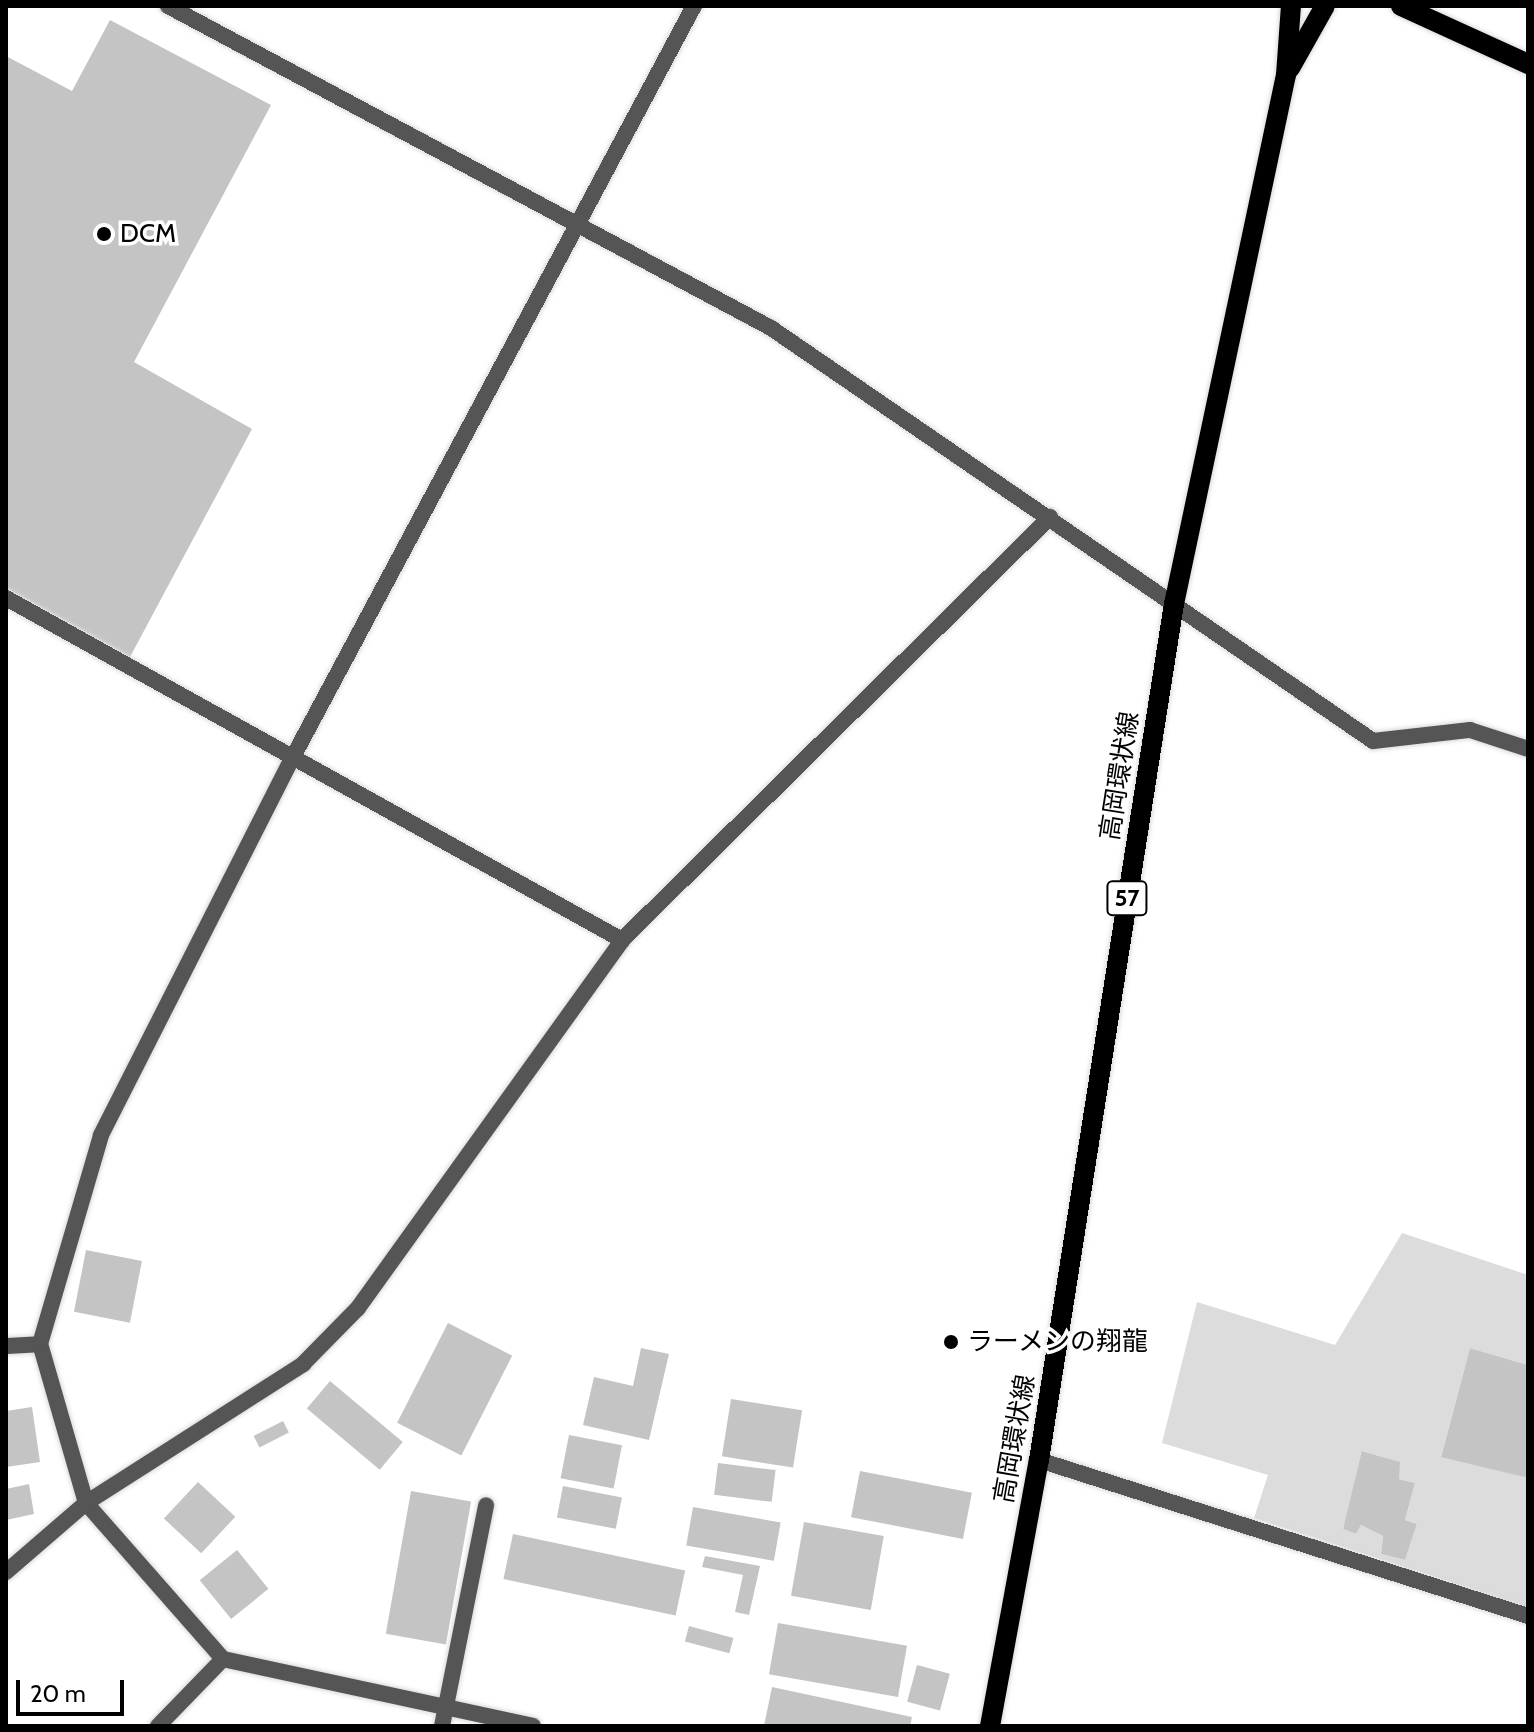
<!DOCTYPE html>
<html>
<head>
<meta charset="utf-8">
<style>
	body { margin:0 }
	#map { position:relative; width:1534px; height:1732px; overflow:hidden; background:#fff; font-family:Cabin,"Noto Sans JP",sans-serif }
	div>[style] { position:absolute }
	.green>* { inset:0; background:#dcdcdc }
	.building>* { inset:0; background:#c4c4c4; transform-origin:0 0 }
	.roads { filter:drop-shadow(0 0 2px #dbdbdb) drop-shadow(0 0 2px #dbdbdb) }
	.minor>* { height:16px; margin:-8px; padding:0 8px; transform-origin:8px; border-radius:8px; background:#555 }
	.primary>* { height:20px; margin:-10px; padding:0 10px; transform-origin:10px; border-radius:10px; background:#000 }
	.dots>* { width:22px; height:22px; translate:-50% -50%; box-sizing:border-box; border:4px solid #fff; border-radius:50% }
	span { translate:-50% -50%; white-space:nowrap; text-align:center; line-height:1.15; -webkit-text-stroke:7px #fff; paint-order:stroke }
	.shield-label span { padding:2px 6px; background:#fff; border:2px solid; border-radius:6px; -webkit-text-stroke-width:0 }
	.shield-label { font-size:24px; color:#000; font-weight:700 }
	.poi-label { font-size:26px; color:#000 }
	.left { translate:0 -50%; text-align:left }
	.street-label { font-size:26px; color:#000 }
	.frame { position:absolute; inset:0; border:8px solid #000; pointer-events:none }
	.scale { position:absolute; left:16px; top:1680px; width:108px; height:36px; box-sizing:border-box; border:4px solid #000; border-top:0; padding-left:10px; font-size:24px; line-height:28px; white-space:nowrap; color:#000; -webkit-text-stroke:6px #fff; paint-order:stroke }
</style>
</head>
<body>
<div id="map">
	<div class="green">
		<div style="clip-path:polygon(evenodd,1402px 1233px,1528px 1275px,1528px 1365px,1470px 1348px,1441px 1456px,1528px 1478px,1528px 1607px,1254px 1518px,1268px 1475px,1162px 1443px,1197px 1302px,1335px 1345px,1402px 1233px,1363px 1451px,1399px 1462px,1399px 1479px,1415px 1483px,1405px 1520px,1417px 1524px,1405px 1560px,1381px 1554px,1383px 1536px,1361px 1525px,1356px 1534px,1343px 1529px,1363px 1451px)"></div>
	</div>
	<div class="building">
		<div style="clip-path:polygon(110px 20px,271px 105px,134px 362px,252px 429px,130px 657px,6px 588px,6px 56px,72px 91px)"></div>
		<div style="left:86px;top:1250px;width:57px;height:63px;rotate:11deg"></div>
		<div style="left:448px;top:1323px;width:72px;height:112px;rotate:27deg"></div>
		<div style="clip-path:polygon(641px 1348px,669px 1354px,649px 1440px,583px 1425px,594px 1377px,633px 1386px)"></div>
		<div style="clip-path:polygon(1470px 1348px,1528px 1365px,1528px 1478px,1441px 1457px)"></div>
		<div style="left:330px;top:1381px;width:95px;height:36px;rotate:40deg"></div>
		<div style="left:731px;top:1399px;width:72px;height:58px;rotate:9deg"></div>
		<div style="clip-path:polygon(32px 1407px,40px 1462px,6px 1467px,6px 1411px)"></div>
		<div style="left:283px;top:1421px;width:13px;height:33px;rotate:63deg"></div>
		<div style="left:569px;top:1435px;width:54px;height:44px;rotate:11deg"></div>
		<div style="clip-path:polygon(1362px 1451px,1400px 1462px,1399px 1479px,1415px 1483px,1405px 1520px,1417px 1524px,1405px 1560px,1381px 1554px,1383px 1536px,1361px 1525px,1356px 1534px,1343px 1529px)"></div>
		<div style="left:718px;top:1463px;width:58px;height:32px;rotate:7deg"></div>
		<div style="left:860px;top:1471px;width:114px;height:47px;rotate:11deg"></div>
		<div style="left:198px;top:1482px;width:51px;height:50px;rotate:43deg"></div>
		<div style="clip-path:polygon(29px 1484px,34px 1514px,6px 1520px,6px 1489px)"></div>
		<div style="left:563px;top:1486px;width:60px;height:32px;rotate:11deg"></div>
		<div style="left:411px;top:1491px;width:61px;height:145px;rotate:10deg"></div>
		<div style="left:693px;top:1507px;width:89px;height:39px;rotate:10deg"></div>
		<div style="left:804px;top:1522px;width:81px;height:75px;rotate:10deg"></div>
		<div style="left:513px;top:1534px;width:176px;height:46px;rotate:12deg"></div>
		<div style="left:237px;top:1550px;width:50px;height:48px;rotate:51deg"></div>
		<div style="clip-path:polygon(705px 1556px,760px 1566px,749px 1615px,735px 1612px,743px 1575px,702px 1567px)"></div>
		<div style="left:778px;top:1623px;width:131px;height:52px;rotate:10deg"></div>
		<div style="left:689px;top:1626px;width:46px;height:16px;rotate:15deg"></div>
		<div style="left:917px;top:1665px;width:34px;height:38px;rotate:15deg"></div>
		<div style="clip-path:polygon(772px 1687px,912px 1717px,910px 1726px,764px 1726px)"></div>
	</div>
	<div class="roads">
		<div class="minor">
			<div style="left:168px;top:6px;width:684px;rotate:28.1deg"></div>
			<div style="left:771px;top:328px;width:730px;rotate:34.45deg"></div>
			<div style="left:1373px;top:741px;width:98px;rotate:-6.5deg"></div>
			<div style="left:1470px;top:730px;width:61px;rotate:18.1deg"></div>
			<div style="left:6px;top:598px;width:705px;rotate:29.04deg"></div>
			<div style="left:6px;top:1346px;width:34px;rotate:-3deg"></div>
			<div style="left:1039px;top:1460px;width:513px;rotate:17.69deg"></div>
			<div style="left:6px;top:1572px;width:106px;rotate:-40.8deg"></div>
			<div style="left:86px;top:1503px;width:258px;rotate:-32.6deg"></div>
			<div style="left:303px;top:1364px;width:78px;rotate:-45.5deg"></div>
			<div style="left:358px;top:1308px;width:453px;rotate:-54.3deg"></div>
			<div style="left:622px;top:940px;width:602px;rotate:-44.66deg"></div>
			<div style="left:158px;top:1726px;width:93px;rotate:-45.9deg"></div>
			<div style="left:442px;top:1726px;width:225px;rotate:-78.7deg"></div>
			<div style="left:533px;top:1726px;width:317px;rotate:-167.8deg"></div>
			<div style="left:223px;top:1659px;width:208px;rotate:-131.3deg"></div>
			<div style="left:86px;top:1503px;width:166px;rotate:-106.1deg"></div>
			<div style="left:40px;top:1344px;width:218px;rotate:-73.7deg"></div>
			<div style="left:101px;top:1135px;width:426px;rotate:-63.1deg"></div>
			<div style="left:294px;top:755px;width:849px;rotate:-61.9deg"></div>
		</div>
		<div class="primary">
			<div style="left:1401px;top:6px;width:140px;rotate:24.5deg"></div>
			<div style="left:1290px;top:68px;width:71px;rotate:-60.6deg"></div>
			<div style="left:990px;top:1726px;width:270px;rotate:-79.6deg"></div>
			<div style="left:1039px;top:1460px;width:867px;rotate:-81.04deg"></div>
			<div style="left:1174px;top:604px;width:541px;rotate:-78.05deg"></div>
			<div style="left:1286px;top:75px;width:69px;rotate:-85.9deg"></div>
		</div>
	</div>
	<div class="dots">
		<div style="left:104px;top:234px;background:#000"></div>
		<div style="left:951px;top:1342px;background:#000"></div>
	</div>
	<div class="shield-label">
		<span style="left:1127px;top:898px">57</span>
	</div>
	<div class="poi-label">
		<span class="left" style="left:120px;top:234px">DCM</span>
		<span class="left" style="left:967px;top:1342px">ラーメンの翔龍</span>
	</div>
	<div class="street-label">
		<span style="left:1120px;top:776px;rotate:-81deg">高岡環状線</span>
		<span style="left:1015px;top:1439px;rotate:-80deg">高岡環状線</span>
	</div>
	<div class="frame"></div>
	<div class="scale">20 m</div>
</div>
</body>
</html>
